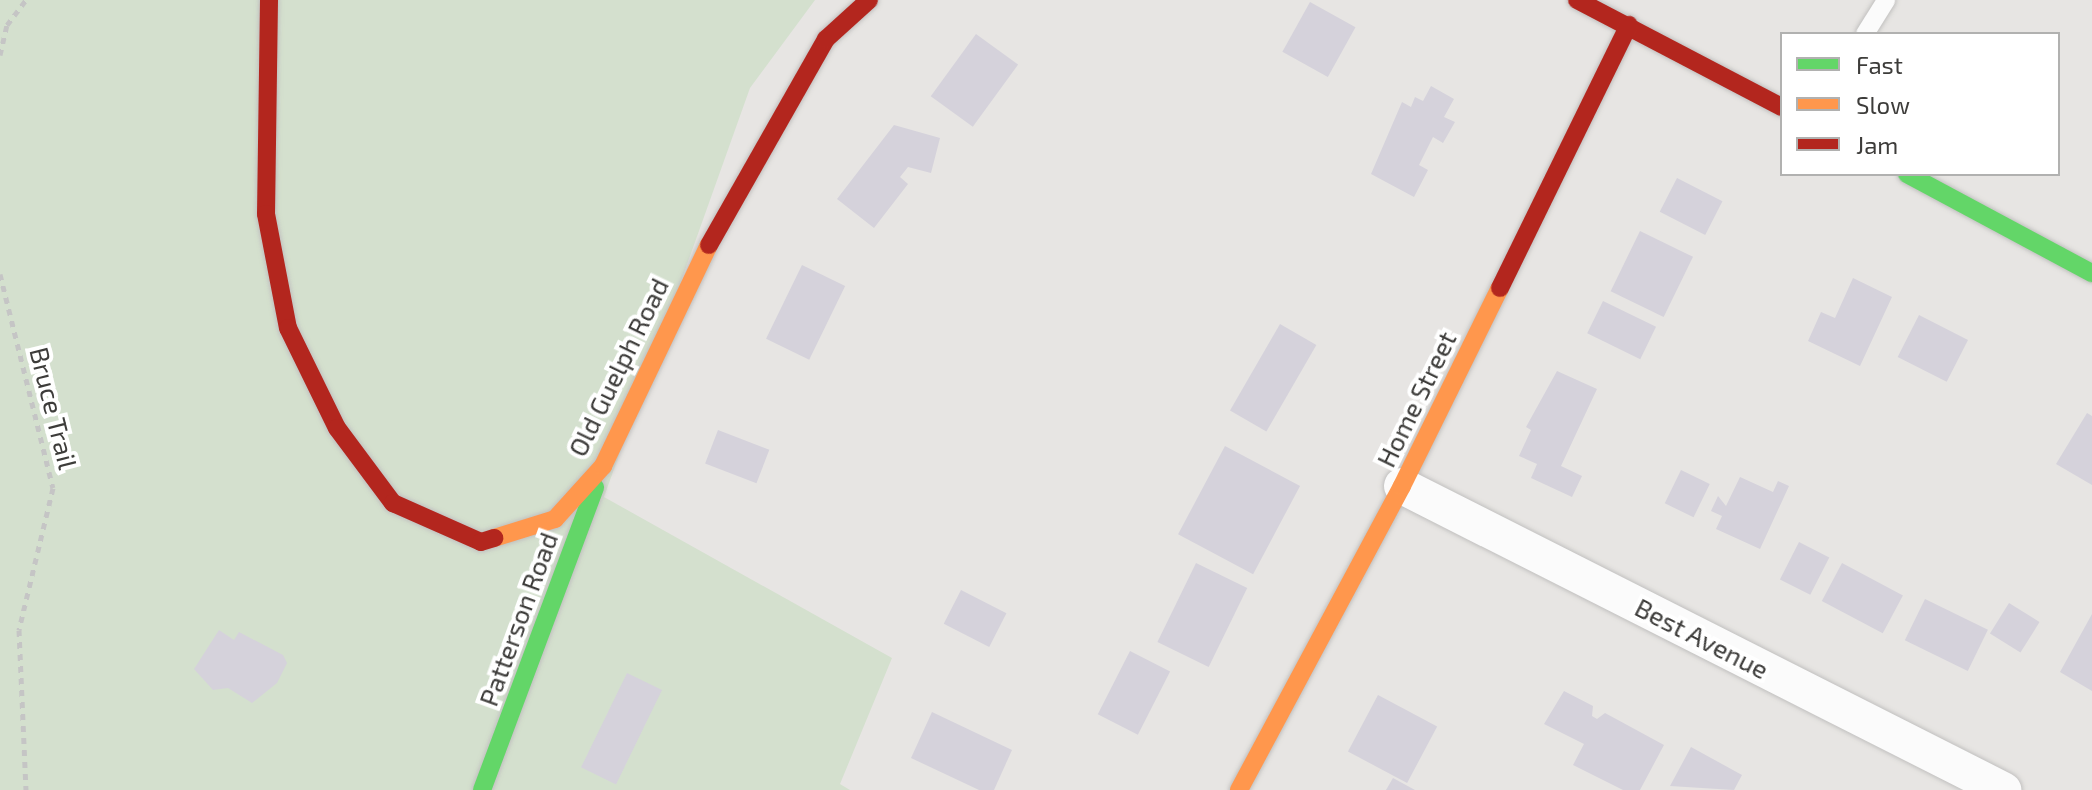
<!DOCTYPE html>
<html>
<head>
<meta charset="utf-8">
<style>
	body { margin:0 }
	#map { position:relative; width:2092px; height:790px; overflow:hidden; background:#e7e5e3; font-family:"Exo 2",sans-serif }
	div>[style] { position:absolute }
	.green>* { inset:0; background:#d4e0ce }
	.building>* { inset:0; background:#d5d2db; transform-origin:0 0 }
	.path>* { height:5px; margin-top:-2.5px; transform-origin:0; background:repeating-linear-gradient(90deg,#c5c5c5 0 6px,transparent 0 12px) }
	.roads { filter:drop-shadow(0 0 2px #c1c0bf) drop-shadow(0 0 2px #c1c0bf) }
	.lane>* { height:18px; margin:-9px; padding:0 9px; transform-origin:9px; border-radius:9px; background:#fbfbfb }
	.street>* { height:36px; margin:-18px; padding:0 18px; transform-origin:18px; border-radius:18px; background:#fbfbfb }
	.fast>* { height:18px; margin:-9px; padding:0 9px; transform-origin:9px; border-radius:9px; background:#63d668 }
	.slow>* { height:18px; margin:-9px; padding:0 9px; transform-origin:9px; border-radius:9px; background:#ff974d }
	.jam>* { height:18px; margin:-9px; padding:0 9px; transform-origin:9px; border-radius:9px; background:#b3261e }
	span { translate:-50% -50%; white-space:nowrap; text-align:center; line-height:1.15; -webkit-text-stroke:8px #fff; paint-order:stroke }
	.street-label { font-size:26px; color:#3d3c3a }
	.legend { position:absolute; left:1780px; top:32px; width:280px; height:144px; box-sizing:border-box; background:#fff; border:2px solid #b1b1b0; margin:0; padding:10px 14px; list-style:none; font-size:24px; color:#3d3c3a }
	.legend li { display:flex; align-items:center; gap:16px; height:40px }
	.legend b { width:40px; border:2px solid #b1b1b0 }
</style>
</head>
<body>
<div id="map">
	<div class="green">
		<div style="clip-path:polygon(0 0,815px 0,750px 88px,604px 497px,892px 658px,840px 784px,850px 790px,0 790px)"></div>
	</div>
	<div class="building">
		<div style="left:1310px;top:2px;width:52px;height:57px;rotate:29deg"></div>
		<div style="left:976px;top:34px;width:52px;height:77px;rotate:36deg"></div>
		<div style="clip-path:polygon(1431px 86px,1454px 99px,1444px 117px,1455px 122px,1443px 143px,1433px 137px,1419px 165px,1428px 170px,1414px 197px,1371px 174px,1402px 102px,1411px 107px,1415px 97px,1423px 101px)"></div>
		<div style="clip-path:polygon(894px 125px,940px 138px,931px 173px,908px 167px,900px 177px,908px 184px,874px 228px,837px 199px)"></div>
		<div style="left:1677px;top:178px;width:51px;height:38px;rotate:27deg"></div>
		<div style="left:1640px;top:231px;width:59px;height:67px;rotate:26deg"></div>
		<div style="left:802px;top:265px;width:48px;height:82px;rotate:26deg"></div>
		<div style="clip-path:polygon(1853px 278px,1892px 297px,1860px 366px,1808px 341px,1821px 312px,1835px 318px)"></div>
		<div style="left:1603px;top:301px;width:59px;height:36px;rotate:26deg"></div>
		<div style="left:1919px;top:315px;width:55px;height:47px;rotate:27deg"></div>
		<div style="left:1280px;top:324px;width:42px;height:100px;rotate:30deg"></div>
		<div style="clip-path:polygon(1557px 371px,1597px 389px,1561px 466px,1582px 476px,1572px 497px,1531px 478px,1537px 464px,1519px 456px,1531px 430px,1526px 427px)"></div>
		<div style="clip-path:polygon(2087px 413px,2092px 416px,2092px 485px,2056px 464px)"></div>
		<div style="left:718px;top:430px;width:55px;height:36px;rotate:21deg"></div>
		<div style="left:1225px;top:446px;width:85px;height:100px;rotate:28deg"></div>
		<div style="left:1681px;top:470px;width:32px;height:37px;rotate:26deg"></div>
		<div style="clip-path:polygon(1740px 477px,1773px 492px,1778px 481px,1789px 486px,1760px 549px,1716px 529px,1722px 516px,1711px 511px,1718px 496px,1726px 506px)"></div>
		<div style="left:1799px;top:542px;width:34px;height:42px;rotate:27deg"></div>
		<div style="left:1196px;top:563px;width:57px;height:88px;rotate:26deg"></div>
		<div style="left:1842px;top:563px;width:69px;height:43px;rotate:28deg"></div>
		<div style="left:961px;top:590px;width:51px;height:38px;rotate:27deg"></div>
		<div style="left:1925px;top:599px;width:70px;height:46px;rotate:26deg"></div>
		<div style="left:2009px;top:603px;width:36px;height:36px;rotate:32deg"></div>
		<div style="clip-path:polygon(2092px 614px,2092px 691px,2060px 672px)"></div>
		<div style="clip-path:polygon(219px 630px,234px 640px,239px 632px,283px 655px,287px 663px,277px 683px,252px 703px,228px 688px,213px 690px,194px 669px)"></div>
		<div style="left:1130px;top:651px;width:45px;height:71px;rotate:27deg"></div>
		<div style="left:627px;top:673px;width:39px;height:105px;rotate:26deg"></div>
		<div style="clip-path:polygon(1564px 691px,1593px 706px,1592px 716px,1597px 719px,1605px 713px,1664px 745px,1640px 790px,1623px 790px,1573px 765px,1584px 744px,1544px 724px)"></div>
		<div style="left:1378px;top:695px;width:67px;height:64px;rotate:28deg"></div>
		<div style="clip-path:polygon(932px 712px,1012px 750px,994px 790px,979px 790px,911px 758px)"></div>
		<div style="clip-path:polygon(1691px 747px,1742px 775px,1734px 790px,1670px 786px)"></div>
		<div style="clip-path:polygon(1393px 778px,1415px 790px,1386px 790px)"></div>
	</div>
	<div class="path">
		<div style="left:0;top:55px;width:31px;rotate:-77deg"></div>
		<div style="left:7px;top:25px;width:31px;rotate:-53deg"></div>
		<div style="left:0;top:274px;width:220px;rotate:76.1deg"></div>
		<div style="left:53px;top:488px;width:146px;rotate:103.5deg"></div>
		<div style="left:19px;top:630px;width:160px;rotate:87.5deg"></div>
	</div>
	<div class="roads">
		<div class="lane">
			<div style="left:1865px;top:34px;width:40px;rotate:-58deg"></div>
		</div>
		<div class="street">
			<div style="left:1402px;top:486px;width:674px;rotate:26.83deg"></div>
		</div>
		<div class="fast">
			<div style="left:1907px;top:174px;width:210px;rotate:28.2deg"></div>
			<div style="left:482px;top:790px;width:323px;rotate:-69.5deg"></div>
		</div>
		<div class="slow">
			<div style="left:494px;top:538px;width:64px;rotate:-17.3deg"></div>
			<div style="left:555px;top:519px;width:72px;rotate:-47.8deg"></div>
			<div style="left:603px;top:466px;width:245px;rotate:-64.4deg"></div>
			<div style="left:1239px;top:790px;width:345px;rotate:-61.8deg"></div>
			<div style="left:1402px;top:486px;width:221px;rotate:-63.7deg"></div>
		</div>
		<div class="jam">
			<div style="left:269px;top:0;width:214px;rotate:90.8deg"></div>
			<div style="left:266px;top:214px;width:116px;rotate:79.1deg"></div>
			<div style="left:288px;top:328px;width:111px;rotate:63.9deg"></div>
			<div style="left:337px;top:428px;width:94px;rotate:53.3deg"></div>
			<div style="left:393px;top:503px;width:96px;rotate:23.9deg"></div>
			<div style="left:481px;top:542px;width:14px;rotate:-17deg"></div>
			<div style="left:1577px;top:0;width:231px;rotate:27.6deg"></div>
			<div style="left:709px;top:245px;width:237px;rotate:-60.4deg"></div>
			<div style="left:826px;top:39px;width:58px;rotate:-42.2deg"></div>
			<div style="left:1500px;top:288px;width:293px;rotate:-63.9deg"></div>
		</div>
	</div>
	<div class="street-label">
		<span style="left:618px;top:367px;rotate:-64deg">Old Guelph Road</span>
		<span style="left:1416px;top:399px;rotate:-64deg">Home Street</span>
		<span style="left:54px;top:408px;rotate:76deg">Bruce Trail</span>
		<span style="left:518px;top:619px;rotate:-70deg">Patterson Road</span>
		<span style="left:1702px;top:638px;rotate:27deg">Best Avenue</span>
	</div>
	<ul class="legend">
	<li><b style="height:10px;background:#63d668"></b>Fast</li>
	<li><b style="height:10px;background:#ff974d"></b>Slow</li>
	<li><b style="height:10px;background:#b3261e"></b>Jam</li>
	</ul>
</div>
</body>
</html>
